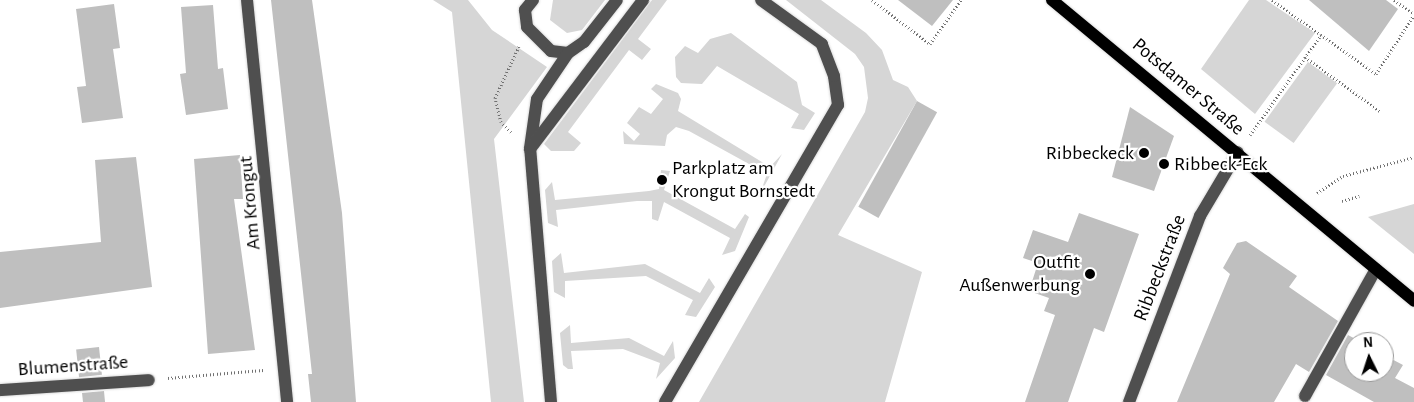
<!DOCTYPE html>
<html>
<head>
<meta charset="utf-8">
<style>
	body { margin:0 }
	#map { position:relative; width:1414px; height:402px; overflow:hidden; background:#fff; font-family:"Alegreya Sans",sans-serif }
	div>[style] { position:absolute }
	.green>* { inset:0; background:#d6d6d6; transform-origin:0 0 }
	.building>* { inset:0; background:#bfbfbf; transform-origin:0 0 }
	.path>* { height:3px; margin-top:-1.5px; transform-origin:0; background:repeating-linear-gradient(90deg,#717171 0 1px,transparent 0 3.5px) }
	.roads { filter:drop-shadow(0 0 1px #dbdbdb) drop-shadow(0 0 1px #dbdbdb) }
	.minor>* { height:12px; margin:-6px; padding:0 6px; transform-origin:6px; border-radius:6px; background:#4f4f4f }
	.major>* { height:12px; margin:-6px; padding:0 6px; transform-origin:6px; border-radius:6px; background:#000 }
	.dots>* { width:14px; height:14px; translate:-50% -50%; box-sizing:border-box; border:2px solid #fff; border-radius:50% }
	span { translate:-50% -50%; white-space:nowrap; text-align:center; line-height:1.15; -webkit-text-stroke:4.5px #fff; paint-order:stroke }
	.street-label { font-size:20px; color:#000 }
	.poi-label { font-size:20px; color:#000 }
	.right { translate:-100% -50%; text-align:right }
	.left { translate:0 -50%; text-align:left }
	.north { position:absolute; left:1344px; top:332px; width:50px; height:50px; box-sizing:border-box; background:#fff; border:1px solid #999; border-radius:50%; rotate:356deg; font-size:14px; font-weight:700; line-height:20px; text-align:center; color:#000 }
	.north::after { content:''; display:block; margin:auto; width:18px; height:22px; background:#000; clip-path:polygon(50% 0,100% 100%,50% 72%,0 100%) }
</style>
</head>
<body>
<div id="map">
	<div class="green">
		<div style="clip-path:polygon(433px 0,468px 0,492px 30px,547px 67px,494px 139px,524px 402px,491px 402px,452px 12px)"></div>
		<div style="clip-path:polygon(553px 0,605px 0,582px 30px,567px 33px,550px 20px)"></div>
		<div style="clip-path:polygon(652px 0,667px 0,638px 39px,651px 49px,642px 60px,629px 50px,568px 132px,581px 143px,574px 151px,551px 151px,544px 144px)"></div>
		<div style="clip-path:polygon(786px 0,821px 0,866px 33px,882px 50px,893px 80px,908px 87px,917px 101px,838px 235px,922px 272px,885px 402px,699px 402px,865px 112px,868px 98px,864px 67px,855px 54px)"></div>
		<div style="clip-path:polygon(1249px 0,1266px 0,1315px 33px,1255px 114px,1201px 69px)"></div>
		<div style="clip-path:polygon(731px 33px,797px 82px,802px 105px,815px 113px,804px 130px,791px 128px,799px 114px,717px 66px,702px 84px,681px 83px,676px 77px,675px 57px,685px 46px,698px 53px,710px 39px)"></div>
		<div style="left:1308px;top:62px;width:36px;height:74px;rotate:36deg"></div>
		<div style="clip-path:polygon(656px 84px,678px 93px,681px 99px,678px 111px,770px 167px,782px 154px,760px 194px,767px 174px,689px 131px,676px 127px,667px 135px,665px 146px,624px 144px,623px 131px,634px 141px,640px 134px,627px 123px,639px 107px,651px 114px,663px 99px,651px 89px)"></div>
		<div style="clip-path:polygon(661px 170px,670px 171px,664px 190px,735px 229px,745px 214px,749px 217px,735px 251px,722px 255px,730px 238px,664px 202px,658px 221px,652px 219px,652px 201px,637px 201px,556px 210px,558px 227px,548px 223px,545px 190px,552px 182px,555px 200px,649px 191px,659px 189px)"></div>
		<div style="clip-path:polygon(1414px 204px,1414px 254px,1368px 217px)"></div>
		<div style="clip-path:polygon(561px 253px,564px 273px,645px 264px,700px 293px,709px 278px,715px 287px,696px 317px,685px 315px,693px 300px,646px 276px,565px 281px,565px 298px,554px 292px,552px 261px)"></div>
		<div style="clip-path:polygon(570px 325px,571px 343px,629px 338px,664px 356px,673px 341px,675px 358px,656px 379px,660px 363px,623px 349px,571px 351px,573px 369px,568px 369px,563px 365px,560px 333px)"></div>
	</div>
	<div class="building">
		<div style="clip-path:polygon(271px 0,312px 0,342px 213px,356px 402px,311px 402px,308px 374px,312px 374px)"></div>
		<div style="clip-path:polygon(898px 0,953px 0,932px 26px)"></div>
		<div style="clip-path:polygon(1309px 0,1386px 0,1398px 9px,1369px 51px)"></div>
		<div style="clip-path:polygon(114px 4px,120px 48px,113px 49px,123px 118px,82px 123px,77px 87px,86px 86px,76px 9px)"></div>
		<div style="clip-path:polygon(213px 5px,218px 69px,223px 68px,228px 109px,186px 115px,180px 74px,186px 73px,181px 7px)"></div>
		<div style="left:917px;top:101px;width:23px;height:121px;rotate:29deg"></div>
		<div style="clip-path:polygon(1130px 107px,1174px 136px,1154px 191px,1112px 177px)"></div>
		<div style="clip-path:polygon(240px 155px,243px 199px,234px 199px,255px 350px,208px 354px,194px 159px)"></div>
		<div style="clip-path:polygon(136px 157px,152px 287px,0 308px,0 252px,101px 242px,95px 160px)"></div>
		<div style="clip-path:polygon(1079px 213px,1139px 234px,1104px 332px,1094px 328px,1068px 402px,1025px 402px,1055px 315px,1044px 311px,1049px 298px,1029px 291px,1038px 263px,1023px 258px,1033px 230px,1068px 242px)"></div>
		<div style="clip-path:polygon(1246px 241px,1297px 276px,1289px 287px,1338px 321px,1309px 372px,1296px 364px,1274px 402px,1177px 402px,1230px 274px,1223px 268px,1237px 243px)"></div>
		<div style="clip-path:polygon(1348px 335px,1361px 342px,1354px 342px,1354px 372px,1384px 372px,1384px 355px,1403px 365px,1395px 378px,1414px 388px,1414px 402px,1374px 402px,1326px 375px)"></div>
		<div style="left:99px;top:347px;width:28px;height:23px;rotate:84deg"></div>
		<div style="clip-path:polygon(104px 391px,105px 402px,83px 402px,82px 393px)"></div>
	</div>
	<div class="path">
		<div style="left:872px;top:0;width:73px;rotate:37.2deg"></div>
		<div style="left:930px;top:44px;width:54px;rotate:-54.8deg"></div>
		<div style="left:1272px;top:0;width:128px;rotate:35.4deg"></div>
		<div style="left:1376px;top:74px;width:70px;rotate:-57.2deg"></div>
		<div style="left:1394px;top:0;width:24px;rotate:35deg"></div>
		<div style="left:1305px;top:57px;width:94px;rotate:35.9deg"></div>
		<div style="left:511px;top:132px;width:14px;rotate:-135deg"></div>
		<div style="left:501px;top:122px;width:25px;rotate:-104deg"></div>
		<div style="left:495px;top:98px;width:57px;rotate:-65.2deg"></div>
		<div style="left:1250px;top:135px;width:123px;rotate:-54.6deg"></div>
		<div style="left:1317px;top:193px;width:31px;rotate:-33deg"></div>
		<div style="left:1343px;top:176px;width:73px;rotate:-15deg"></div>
		<div style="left:1342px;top:201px;width:18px;rotate:-16deg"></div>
		<div style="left:168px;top:378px;width:96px;rotate:-4.8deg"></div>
	</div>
	<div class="roads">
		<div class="minor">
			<div style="left:247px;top:0;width:404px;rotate:84.3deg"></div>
			<div style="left:533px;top:0;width:13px;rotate:129deg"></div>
			<div style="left:525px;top:10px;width:17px;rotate:83deg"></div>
			<div style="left:527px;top:27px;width:34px;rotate:45deg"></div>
			<div style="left:551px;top:51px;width:17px;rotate:7deg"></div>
			<div style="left:568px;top:53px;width:19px;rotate:-35deg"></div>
			<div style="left:584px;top:42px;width:53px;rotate:-51.8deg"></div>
			<div style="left:530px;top:148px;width:49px;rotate:-81.9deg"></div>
			<div style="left:537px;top:99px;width:55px;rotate:-56deg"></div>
			<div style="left:0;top:390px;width:149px;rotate:-3.8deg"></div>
			<div style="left:1305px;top:396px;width:145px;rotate:-60.8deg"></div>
			<div style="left:551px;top:402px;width:254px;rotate:-94.7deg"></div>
			<div style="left:530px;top:149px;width:187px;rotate:-52.8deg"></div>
			<div style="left:665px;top:402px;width:344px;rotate:-59.8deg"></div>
			<div style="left:838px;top:105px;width:29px;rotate:-98deg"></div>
			<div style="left:834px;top:76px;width:34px;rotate:-111deg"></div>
			<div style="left:822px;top:44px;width:75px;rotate:-144.2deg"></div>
			<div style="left:1129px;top:402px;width:199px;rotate:-69.1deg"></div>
			<div style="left:1200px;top:216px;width:74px;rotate:-59.3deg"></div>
		</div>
		<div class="major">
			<div style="left:1052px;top:0;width:471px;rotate:39.7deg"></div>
		</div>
	</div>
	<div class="dots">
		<div style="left:1144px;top:153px;background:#000"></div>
		<div style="left:1164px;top:164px;background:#000"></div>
		<div style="left:662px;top:180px;background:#000"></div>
		<div style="left:1090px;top:274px;background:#000"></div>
	</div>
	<div class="street-label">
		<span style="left:1188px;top:87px;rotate:40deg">Potsdamer Straße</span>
		<span style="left:250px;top:203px;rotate:-95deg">Am Krongut</span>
		<span style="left:1160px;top:268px;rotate:-69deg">Ribbeckstraße</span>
		<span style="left:73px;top:366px;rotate:-4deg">Blumenstraße</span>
	</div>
	<div class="poi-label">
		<span class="right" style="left:1134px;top:153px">Ribbeckeck</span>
		<span class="left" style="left:1174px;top:164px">Ribbeck-Eck</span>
		<span class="left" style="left:672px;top:180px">Parkplatz am<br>Krongut Bornstedt</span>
		<span class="right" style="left:1080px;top:274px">Outfit<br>Außenwerbung</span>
	</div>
	<div class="north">N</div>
</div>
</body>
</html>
